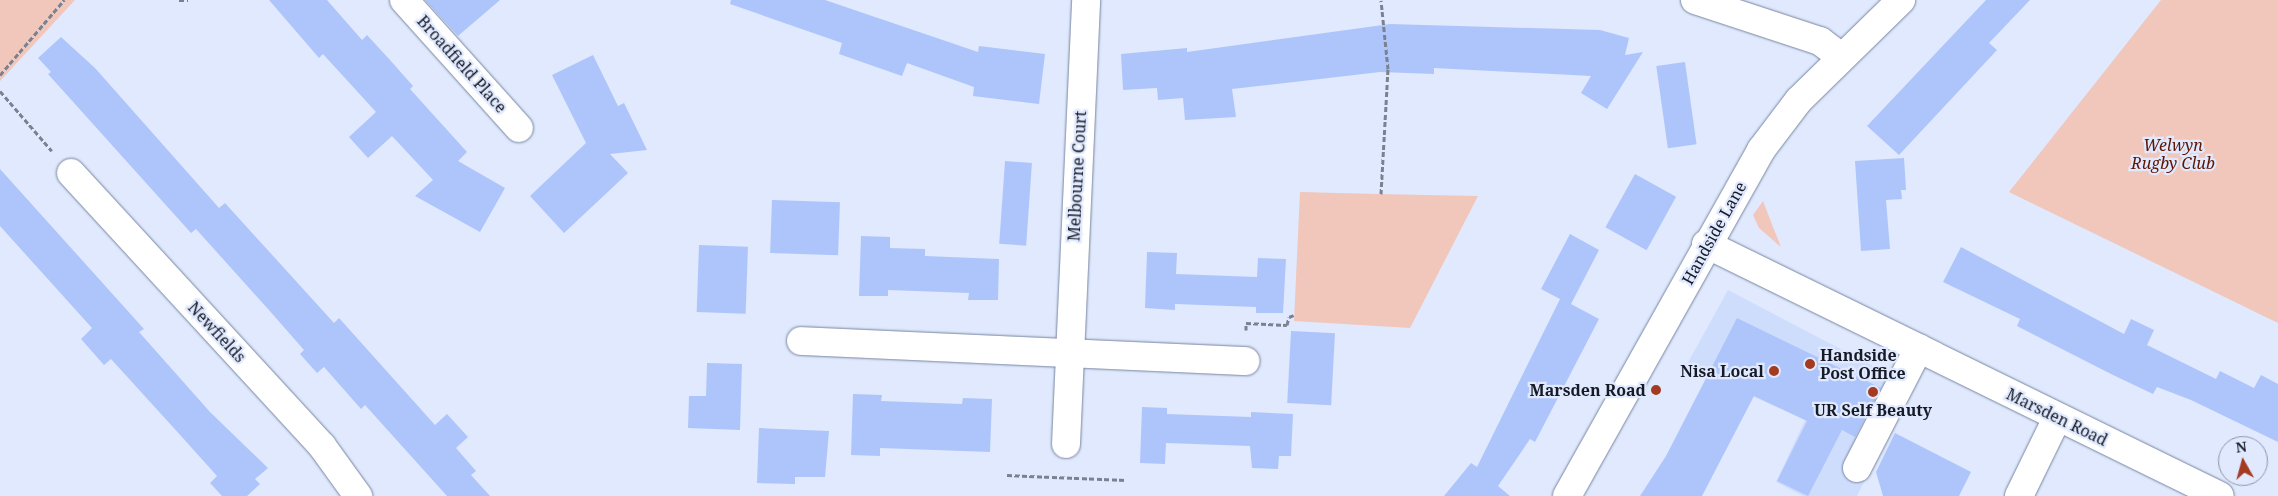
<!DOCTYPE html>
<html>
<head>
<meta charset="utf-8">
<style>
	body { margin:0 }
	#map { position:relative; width:2278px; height:496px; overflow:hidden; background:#e0e9fd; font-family:"Noto Serif",serif }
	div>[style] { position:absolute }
	.built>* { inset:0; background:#cfddfd }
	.green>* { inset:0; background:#f1c6bb }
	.building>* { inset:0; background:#aec5fb; transform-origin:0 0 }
	.path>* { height:3px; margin-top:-1.5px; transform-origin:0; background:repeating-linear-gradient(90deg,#7a8191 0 5px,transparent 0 7.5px) }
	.roads { filter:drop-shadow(0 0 1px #7785a2) drop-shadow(0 0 1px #7785a2) }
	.minor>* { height:28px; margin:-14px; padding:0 14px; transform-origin:14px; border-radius:14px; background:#fff }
	.dots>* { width:14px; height:14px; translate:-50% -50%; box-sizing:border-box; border:2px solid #e0e9fd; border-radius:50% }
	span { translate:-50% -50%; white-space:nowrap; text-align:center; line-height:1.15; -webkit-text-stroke:4.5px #e0e9fd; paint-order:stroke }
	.street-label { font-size:16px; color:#151a26 }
	.park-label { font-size:16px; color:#5f1502; font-style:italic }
	.poi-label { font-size:16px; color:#151a26; font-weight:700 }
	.left { translate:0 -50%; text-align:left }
	.right { translate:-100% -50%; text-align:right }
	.north { position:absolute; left:2218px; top:436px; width:50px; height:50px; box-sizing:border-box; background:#e0e9fd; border:1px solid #8f96a7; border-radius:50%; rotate:353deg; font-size:14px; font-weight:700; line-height:20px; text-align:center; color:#151a26 }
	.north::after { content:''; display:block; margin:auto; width:18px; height:22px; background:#a43b20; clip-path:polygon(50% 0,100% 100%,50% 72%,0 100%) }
</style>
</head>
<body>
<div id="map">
	<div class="built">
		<div style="clip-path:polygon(1728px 290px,1911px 386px,1857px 496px,1803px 496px,1776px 482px,1805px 420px,1686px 366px)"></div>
	</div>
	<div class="green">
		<div style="clip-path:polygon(0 0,75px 0,0 81px)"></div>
		<div style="clip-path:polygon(2161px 0,2278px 0,2278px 323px,2009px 192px)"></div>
		<div style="clip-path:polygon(1300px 192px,1376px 194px,1478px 196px,1410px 328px,1294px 321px)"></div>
		<div style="clip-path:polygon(1763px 201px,1773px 227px,1781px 247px,1759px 228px,1753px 215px)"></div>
	</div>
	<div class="building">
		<div style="clip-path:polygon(269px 0,327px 0,362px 40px,367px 35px,390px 60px,413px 86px,410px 89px,467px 152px,458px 161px,505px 188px,480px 232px,415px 196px,433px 180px,392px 136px,368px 158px,349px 137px,376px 112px,323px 54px,319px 58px)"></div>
		<div style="clip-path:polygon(425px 0,500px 0,458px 36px)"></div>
		<div style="clip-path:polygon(731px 0,825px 0,978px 52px,979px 46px,1045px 54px,1039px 104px,973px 96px,974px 87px,907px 63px,902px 76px,839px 54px,842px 43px,730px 4px)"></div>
		<div style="clip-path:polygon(1986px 0,2030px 0,1989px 43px,1997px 50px,1899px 155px,1867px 126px)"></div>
		<div style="clip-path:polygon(1390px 24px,1600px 30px,1629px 38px,1625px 55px,1643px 52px,1607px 109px,1581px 93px,1591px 76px,1434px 68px,1434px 74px,1380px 72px,1232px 89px,1236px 117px,1185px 120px,1183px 98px,1158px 100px,1157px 88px,1123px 90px,1121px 54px,1187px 48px,1187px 52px)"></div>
		<div style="clip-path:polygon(61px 37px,95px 68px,219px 208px,225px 203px,334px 323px,339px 318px,435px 425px,447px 414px,468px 437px,456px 448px,476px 471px,471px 475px,490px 496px,447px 496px,365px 405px,361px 409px,324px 367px,317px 373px,300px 354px,304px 350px,268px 309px,196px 229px,191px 233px,48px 74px,51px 72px,38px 58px)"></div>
		<div style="clip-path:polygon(593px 55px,618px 106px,624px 103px,647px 150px,610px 154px,628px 173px,564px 233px,530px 196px,586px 143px,552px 75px)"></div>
		<div style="left:1685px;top:62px;width:83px;height:29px;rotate:82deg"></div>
		<div style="clip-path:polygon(1904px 158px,1906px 190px,1901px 190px,1902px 199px,1886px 200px,1890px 249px,1861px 251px,1855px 161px)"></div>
		<div style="left:1005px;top:161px;width:27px;height:83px;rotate:4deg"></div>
		<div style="clip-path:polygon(0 169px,144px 329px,139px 332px,210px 412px,268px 468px,255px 479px,260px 484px,247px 496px,222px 496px,210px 483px,217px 476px,182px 437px,111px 359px,104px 365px,81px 339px,92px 328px,0 226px)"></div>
		<div style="left:1635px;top:174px;width:47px;height:61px;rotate:29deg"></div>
		<div style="left:772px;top:200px;width:68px;height:53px;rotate:2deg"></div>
		<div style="clip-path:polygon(1570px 234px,1599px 250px,1571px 304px,1599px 319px,1535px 442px,1530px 439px,1498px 486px,1510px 496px,1444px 496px,1471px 463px,1477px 467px,1560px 299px,1541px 289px)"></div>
		<div style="clip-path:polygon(861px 236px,890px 237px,890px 248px,925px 249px,925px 256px,999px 259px,998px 300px,968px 300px,969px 293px,888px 290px,888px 296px,859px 296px)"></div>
		<div style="left:699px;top:245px;width:49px;height:67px;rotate:2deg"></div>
		<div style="clip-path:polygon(1961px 247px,2124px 334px,2131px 319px,2154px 330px,2147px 345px,2216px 379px,2220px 371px,2254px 388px,2261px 375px,2278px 384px,2278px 442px,2191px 400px,2157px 387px,2153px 394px,2111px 374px,2017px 326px,2020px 319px,1943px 282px)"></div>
		<div style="clip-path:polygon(1147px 252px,1177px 253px,1176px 274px,1257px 277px,1258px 258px,1286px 259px,1283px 313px,1256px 313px,1256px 307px,1175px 304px,1175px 310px,1145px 308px)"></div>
		<div style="clip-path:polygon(1737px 318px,1881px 388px,1855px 437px,1842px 430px,1808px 496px,1777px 481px,1807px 421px,1754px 396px,1702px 496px,1640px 496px,1666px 456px)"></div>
		<div style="left:1291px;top:331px;width:44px;height:72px;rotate:3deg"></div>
		<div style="clip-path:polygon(707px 363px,742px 364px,740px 430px,688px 428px,689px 396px,706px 396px)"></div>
		<div style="clip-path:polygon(853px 394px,882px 395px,881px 401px,962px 404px,963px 398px,992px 399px,990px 452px,880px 448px,880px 456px,851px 455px)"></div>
		<div style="clip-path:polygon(1142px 407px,1167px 408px,1167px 414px,1251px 417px,1251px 412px,1293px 414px,1291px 456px,1279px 456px,1278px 469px,1252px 468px,1250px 446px,1166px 443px,1165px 464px,1140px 463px)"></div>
		<div style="clip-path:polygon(759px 428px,829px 431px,825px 477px,795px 477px,795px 484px,757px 483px)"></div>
		<div style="clip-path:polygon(1895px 433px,1971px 472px,1959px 496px,1883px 496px,1876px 472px)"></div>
	</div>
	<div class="path">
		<div style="left:179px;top:0;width:9px"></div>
		<div style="left:0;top:75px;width:99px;rotate:-49.5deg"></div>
		<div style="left:0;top:91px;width:79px;rotate:49.1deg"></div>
		<div style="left:1381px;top:194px;width:125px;rotate:-86.8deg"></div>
		<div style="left:1388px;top:69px;width:69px;rotate:-95.8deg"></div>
		<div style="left:1246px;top:330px;width:7px;rotate:-90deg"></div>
		<div style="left:1246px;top:323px;width:41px;rotate:2.8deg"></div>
		<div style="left:1287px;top:325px;width:8px;rotate:-76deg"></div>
		<div style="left:1289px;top:317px;width:5px;rotate:-22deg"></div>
		<div style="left:1007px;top:475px;width:119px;rotate:2.4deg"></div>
	</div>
	<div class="roads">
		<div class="minor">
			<div style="left:404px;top:0;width:172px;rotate:48.1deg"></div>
			<div style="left:1695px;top:0;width:132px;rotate:18.2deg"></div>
			<div style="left:1820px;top:41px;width:26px;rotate:37deg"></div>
			<div style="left:71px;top:173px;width:371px;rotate:47.4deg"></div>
			<div style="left:322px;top:446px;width:62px;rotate:54.2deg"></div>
			<div style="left:1706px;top:244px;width:572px;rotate:26.12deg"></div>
			<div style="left:801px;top:341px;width:445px;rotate:2.6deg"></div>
			<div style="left:1066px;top:444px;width:444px;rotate:-87.4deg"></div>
			<div style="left:1857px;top:468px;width:135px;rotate:-62.7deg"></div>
			<div style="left:1567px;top:496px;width:397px;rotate:-60.7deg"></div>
			<div style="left:1761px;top:150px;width:63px;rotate:-52.8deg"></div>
			<div style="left:1799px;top:100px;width:143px;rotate:-44.4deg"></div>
			<div style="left:2019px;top:496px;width:87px;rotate:-64deg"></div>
		</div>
	</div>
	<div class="dots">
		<div style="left:1810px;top:364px;background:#a43b20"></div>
		<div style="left:1774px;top:371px;background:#a43b20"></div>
		<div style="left:1656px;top:390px;background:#a43b20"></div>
		<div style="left:1873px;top:392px;background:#a43b20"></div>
	</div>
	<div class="street-label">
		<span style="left:462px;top:64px;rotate:48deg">Broadfield Place</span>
		<span style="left:1077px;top:176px;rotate:-87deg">Melbourne Court</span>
		<span style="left:1714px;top:233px;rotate:-61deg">Handside Lane</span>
		<span style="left:217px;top:332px;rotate:47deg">Newfields</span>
		<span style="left:2057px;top:417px;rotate:26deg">Marsden Road</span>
	</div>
	<div class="park-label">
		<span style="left:2173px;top:154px">Welwyn<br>Rugby Club</span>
	</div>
	<div class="poi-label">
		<span class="left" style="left:1820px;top:364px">Handside<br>Post Office</span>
		<span class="right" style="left:1764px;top:371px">Nisa Local</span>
		<span class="right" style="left:1646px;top:390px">Marsden Road</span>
		<span style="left:1873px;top:410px">UR Self Beauty</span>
	</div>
	<div class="north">N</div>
</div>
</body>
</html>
